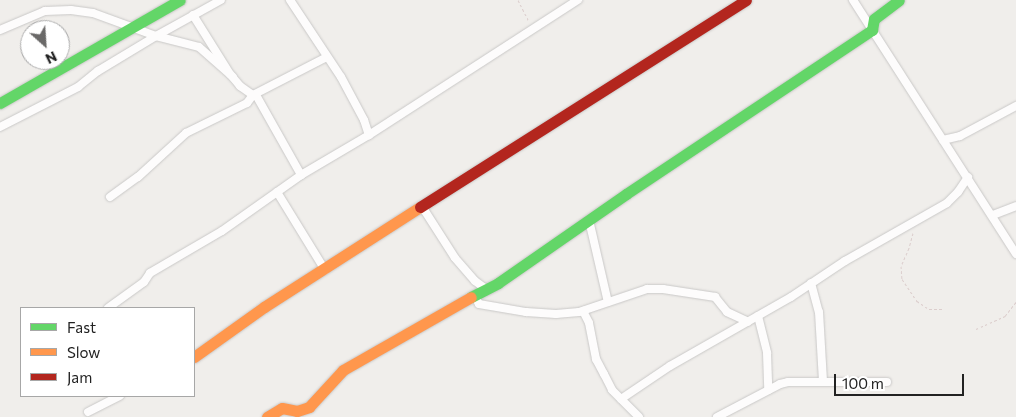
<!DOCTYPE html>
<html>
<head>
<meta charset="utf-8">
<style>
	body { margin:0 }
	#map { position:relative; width:1016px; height:417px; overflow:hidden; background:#f0eeeb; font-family:Commissioner,sans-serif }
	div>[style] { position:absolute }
	.path>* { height:1px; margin-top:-0.5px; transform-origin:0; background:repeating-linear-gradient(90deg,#dccecd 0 2.5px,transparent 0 5px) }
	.roads { filter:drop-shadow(0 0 1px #c9c8c7) drop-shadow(0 0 1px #c9c8c7) }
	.street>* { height:8px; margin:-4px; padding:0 4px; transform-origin:4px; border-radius:4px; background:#fdfcfc }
	.fast>* { height:11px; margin:-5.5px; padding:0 5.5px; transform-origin:5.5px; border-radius:5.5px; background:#63d668 }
	.slow>* { height:11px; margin:-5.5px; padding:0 5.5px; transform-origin:5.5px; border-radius:5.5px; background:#ff974d }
	.jam>* { height:11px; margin:-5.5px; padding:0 5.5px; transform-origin:5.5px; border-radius:5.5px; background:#b3261e }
	span { translate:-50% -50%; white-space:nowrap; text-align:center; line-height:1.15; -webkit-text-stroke:4px #fff; paint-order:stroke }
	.legend { position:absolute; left:20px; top:307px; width:175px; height:90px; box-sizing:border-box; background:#fff; border:1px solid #a7a7a7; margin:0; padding:6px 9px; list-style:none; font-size:15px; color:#222 }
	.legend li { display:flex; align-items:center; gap:10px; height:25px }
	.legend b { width:25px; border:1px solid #a7a7a7 }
	.north { position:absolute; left:20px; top:20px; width:50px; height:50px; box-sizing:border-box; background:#fff; border:1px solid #a7a7a7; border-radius:50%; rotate:154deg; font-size:14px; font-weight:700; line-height:20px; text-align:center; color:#222 }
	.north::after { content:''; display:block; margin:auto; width:18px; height:22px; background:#6a6968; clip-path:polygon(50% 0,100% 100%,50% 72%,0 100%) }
	.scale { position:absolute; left:834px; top:374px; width:130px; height:22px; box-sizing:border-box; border:2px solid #222; border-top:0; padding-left:6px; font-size:15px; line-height:18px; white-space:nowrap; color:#222; -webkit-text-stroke:4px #fff; paint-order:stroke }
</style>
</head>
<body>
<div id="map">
	<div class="path">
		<div style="left:518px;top:0;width:25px;rotate:63deg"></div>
		<div style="left:913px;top:233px;width:16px;rotate:105deg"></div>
		<div style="left:909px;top:248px;width:20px;rotate:114deg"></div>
		<div style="left:901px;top:266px;width:13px;rotate:86deg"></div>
		<div style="left:902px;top:279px;width:27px;rotate:56deg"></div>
		<div style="left:917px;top:301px;width:14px;rotate:34deg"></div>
		<div style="left:929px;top:309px;width:15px"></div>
		<div style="left:976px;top:329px;width:32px;rotate:-24deg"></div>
		<div style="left:1005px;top:316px;width:18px;rotate:-52deg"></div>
	</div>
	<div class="roads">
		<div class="street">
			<div style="left:290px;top:0;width:92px;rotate:56.5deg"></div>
			<div style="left:341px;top:77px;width:49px;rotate:61.9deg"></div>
			<div style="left:364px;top:120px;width:16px;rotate:72deg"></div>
			<div style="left:853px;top:0;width:302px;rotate:57.3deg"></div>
			<div style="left:193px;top:15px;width:70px;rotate:57.9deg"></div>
			<div style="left:230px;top:74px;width:16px;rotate:50deg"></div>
			<div style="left:240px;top:86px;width:16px;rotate:35deg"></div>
			<div style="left:253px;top:95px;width:83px;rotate:-27.2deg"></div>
			<div style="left:0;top:30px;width:49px;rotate:-22.9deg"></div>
			<div style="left:45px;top:11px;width:26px;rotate:-2deg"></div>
			<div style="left:71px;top:10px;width:22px;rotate:8deg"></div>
			<div style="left:93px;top:13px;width:67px;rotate:20.1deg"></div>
			<div style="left:156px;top:36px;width:74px;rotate:-29deg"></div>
			<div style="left:256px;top:95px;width:92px;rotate:60.6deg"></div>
			<div style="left:0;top:127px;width:88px;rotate:-27.1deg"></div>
			<div style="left:78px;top:87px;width:26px;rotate:-39deg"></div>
			<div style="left:98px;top:71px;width:68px;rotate:-31.1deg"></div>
			<div style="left:156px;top:36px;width:44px;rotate:14.3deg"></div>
			<div style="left:199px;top:47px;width:45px;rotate:41.4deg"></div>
			<div style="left:943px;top:140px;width:17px;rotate:-13deg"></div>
			<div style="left:960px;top:136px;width:64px;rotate:-28.2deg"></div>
			<div style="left:277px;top:192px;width:92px;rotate:58.4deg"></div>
			<div style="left:110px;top:197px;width:34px;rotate:-36deg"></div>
			<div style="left:138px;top:177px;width:65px;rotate:-42.5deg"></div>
			<div style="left:186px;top:133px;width:68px;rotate:-26.2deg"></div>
			<div style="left:247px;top:103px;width:10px;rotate:-53deg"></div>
			<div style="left:423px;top:208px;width:59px;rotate:57.4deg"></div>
			<div style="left:455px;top:258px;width:30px;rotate:49deg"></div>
			<div style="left:475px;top:281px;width:14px;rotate:36deg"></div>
			<div style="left:993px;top:215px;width:25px;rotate:-21deg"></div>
			<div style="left:589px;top:220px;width:84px;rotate:77deg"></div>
			<div style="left:811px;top:283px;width:30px;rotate:75deg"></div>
			<div style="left:819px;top:312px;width:69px;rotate:86.7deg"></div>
			<div style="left:474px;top:295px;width:10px;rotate:61deg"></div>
			<div style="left:479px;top:304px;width:48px;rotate:9.7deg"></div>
			<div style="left:526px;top:312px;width:30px;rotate:4deg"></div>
			<div style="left:556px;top:314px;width:23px;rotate:-5deg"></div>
			<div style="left:579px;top:312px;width:72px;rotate:-18.7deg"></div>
			<div style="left:647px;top:289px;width:16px"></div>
			<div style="left:663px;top:289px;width:53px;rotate:8.7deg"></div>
			<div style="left:715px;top:297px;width:19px;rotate:51deg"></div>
			<div style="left:727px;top:312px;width:23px;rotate:25deg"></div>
			<div style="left:108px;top:308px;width:44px;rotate:-35.8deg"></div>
			<div style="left:144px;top:282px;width:11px;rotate:-56deg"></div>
			<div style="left:150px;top:273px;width:83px;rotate:-30.3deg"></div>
			<div style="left:222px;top:231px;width:97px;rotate:-35.3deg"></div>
			<div style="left:301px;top:175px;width:79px;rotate:-30.5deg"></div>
			<div style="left:369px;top:135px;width:249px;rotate:-32.9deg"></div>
			<div style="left:583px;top:311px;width:13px;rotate:63deg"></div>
			<div style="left:589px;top:323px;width:37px;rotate:79deg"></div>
			<div style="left:596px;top:359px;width:17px;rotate:62deg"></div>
			<div style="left:604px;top:374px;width:18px;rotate:63deg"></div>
			<div style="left:612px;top:390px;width:38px;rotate:45deg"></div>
			<div style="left:758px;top:316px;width:38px;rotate:76deg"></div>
			<div style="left:767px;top:353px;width:37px;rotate:88deg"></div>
			<div style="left:621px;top:399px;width:59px;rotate:-34deg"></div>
			<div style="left:670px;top:366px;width:139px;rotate:-29.7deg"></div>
			<div style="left:791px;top:297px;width:65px;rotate:-33.7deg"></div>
			<div style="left:845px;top:261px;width:117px;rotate:-29.6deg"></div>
			<div style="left:947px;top:203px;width:16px;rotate:-45deg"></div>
			<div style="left:958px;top:192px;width:18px;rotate:-56deg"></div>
			<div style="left:88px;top:412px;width:36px;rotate:-27deg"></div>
			<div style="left:717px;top:417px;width:71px;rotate:-27.6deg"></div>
			<div style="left:780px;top:384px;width:8px;rotate:-14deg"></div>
			<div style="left:788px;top:382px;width:99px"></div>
		</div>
		<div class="fast">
			<div style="left:0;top:103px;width:207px;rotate:-29.8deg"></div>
			<div style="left:471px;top:297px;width:30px;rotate:-27deg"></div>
			<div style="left:498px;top:283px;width:156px;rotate:-34.8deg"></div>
			<div style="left:626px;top:194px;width:296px;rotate:-33.7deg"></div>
			<div style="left:872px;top:30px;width:11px;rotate:-80deg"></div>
			<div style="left:874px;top:19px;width:31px;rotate:-37deg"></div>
		</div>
		<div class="slow">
			<div style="left:194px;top:357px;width:86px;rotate:-35.5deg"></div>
			<div style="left:264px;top:307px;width:185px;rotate:-32.7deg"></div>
			<div style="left:267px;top:417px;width:17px;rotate:-31deg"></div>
			<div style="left:282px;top:408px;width:15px;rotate:11deg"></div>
			<div style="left:297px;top:411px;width:13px;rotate:-18deg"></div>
			<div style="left:309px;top:407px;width:50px;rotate:-47.4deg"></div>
			<div style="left:343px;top:370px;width:147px;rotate:-29.7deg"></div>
		</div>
		<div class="jam">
			<div style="left:420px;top:207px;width:386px;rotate:-32.4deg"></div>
		</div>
	</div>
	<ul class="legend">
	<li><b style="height:6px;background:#63d668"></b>Fast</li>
	<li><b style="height:6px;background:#ff974d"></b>Slow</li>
	<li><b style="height:6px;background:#b3261e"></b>Jam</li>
	</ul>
	<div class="north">N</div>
	<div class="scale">100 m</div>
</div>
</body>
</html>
